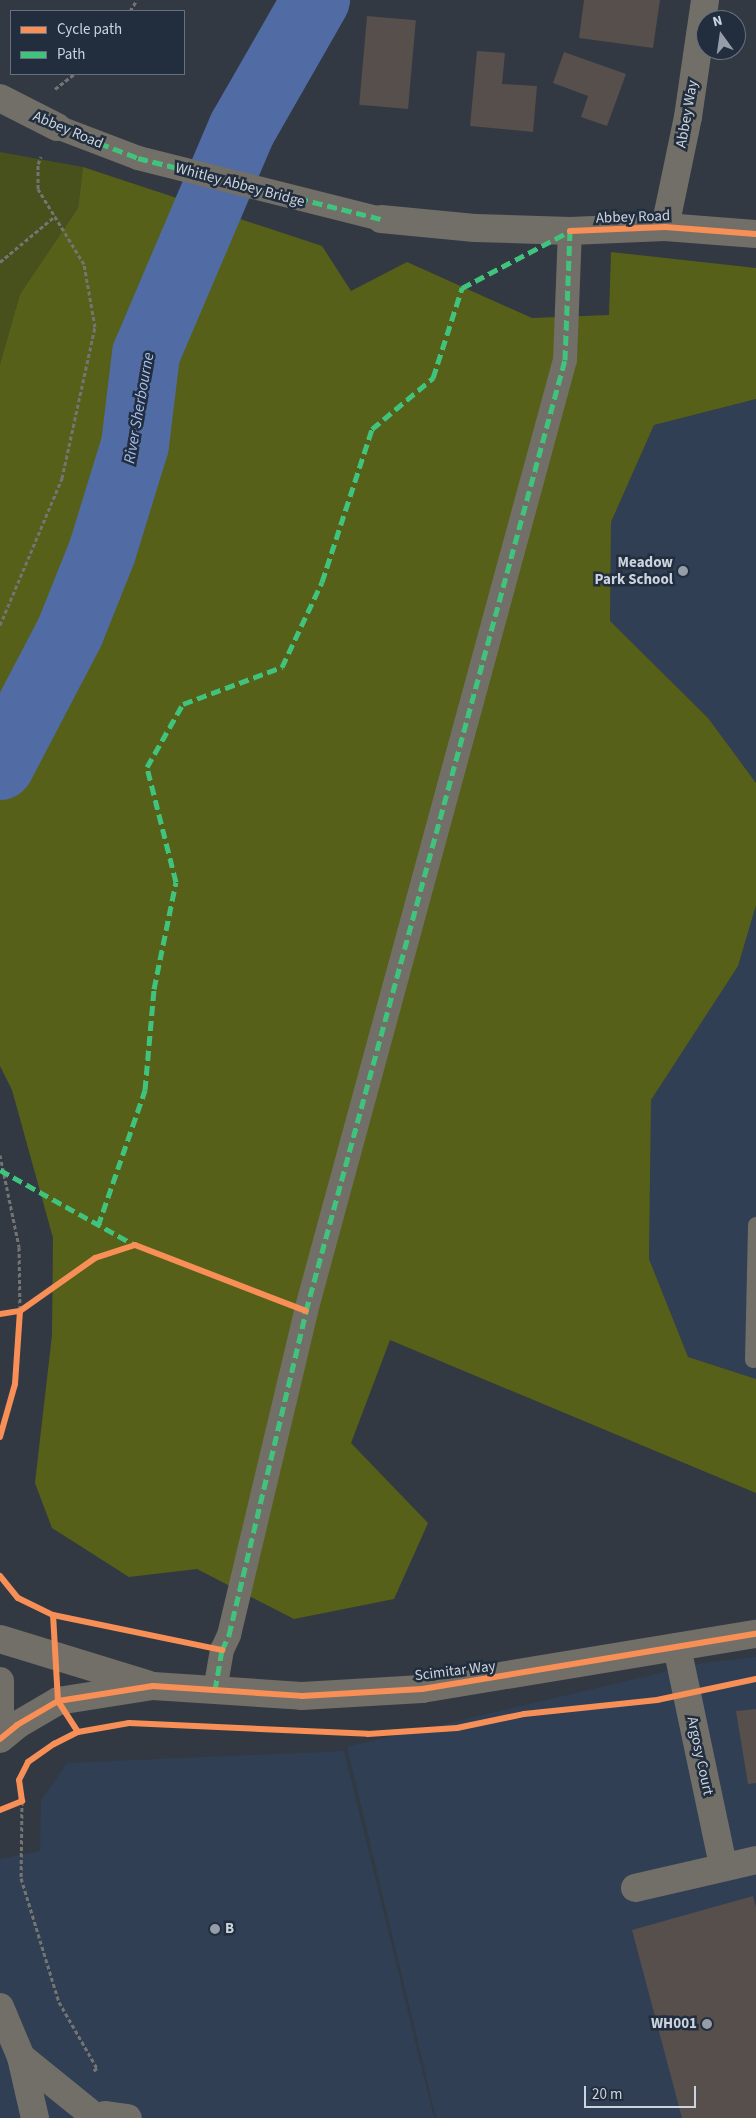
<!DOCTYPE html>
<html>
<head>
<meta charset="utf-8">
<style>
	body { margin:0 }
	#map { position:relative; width:756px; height:2118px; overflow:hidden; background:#323943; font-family:"Source Sans 3",sans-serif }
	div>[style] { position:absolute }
	.built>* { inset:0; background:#303f54 }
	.green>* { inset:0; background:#48501b }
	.forest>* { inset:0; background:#566019 }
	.river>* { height:68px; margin:-34px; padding:0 34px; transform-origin:34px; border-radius:34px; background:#516ca5 }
	.building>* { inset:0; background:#564f4b; transform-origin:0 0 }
	.path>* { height:3px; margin-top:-1.5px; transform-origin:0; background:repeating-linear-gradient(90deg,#747473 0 4px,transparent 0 6.5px) }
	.service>* { height:16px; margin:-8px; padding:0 8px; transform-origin:8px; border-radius:8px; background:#716f67 }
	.pedestrian>* { height:24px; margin:-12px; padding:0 12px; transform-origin:12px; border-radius:12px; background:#716f67 }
	.minor>* { height:28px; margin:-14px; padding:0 14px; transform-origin:14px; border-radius:14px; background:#716f67 }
	.quiet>* { height:5px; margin-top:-2.5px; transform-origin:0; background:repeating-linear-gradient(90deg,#40c37c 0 10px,transparent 0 15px) }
	.cycleway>* { height:6px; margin:-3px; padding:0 3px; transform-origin:3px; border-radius:3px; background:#f78f57 }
	.dots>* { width:14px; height:14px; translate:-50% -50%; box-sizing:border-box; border:2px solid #222e3e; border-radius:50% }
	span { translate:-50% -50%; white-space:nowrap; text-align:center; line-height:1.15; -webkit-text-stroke:5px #222e3e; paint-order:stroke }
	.street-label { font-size:15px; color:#cbd3de }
	.poi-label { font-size:15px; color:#cbd3de; font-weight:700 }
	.right { translate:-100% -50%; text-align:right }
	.left { translate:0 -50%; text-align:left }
	.water-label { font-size:16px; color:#a6bff3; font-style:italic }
	.legend { position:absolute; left:10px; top:10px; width:175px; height:65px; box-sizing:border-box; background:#222e3e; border:1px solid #66707e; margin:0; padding:6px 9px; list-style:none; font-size:15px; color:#cbd3de }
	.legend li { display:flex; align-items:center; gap:10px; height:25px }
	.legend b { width:25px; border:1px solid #66707e }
	.north { position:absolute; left:696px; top:10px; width:50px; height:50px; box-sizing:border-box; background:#222e3e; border:1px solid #66707e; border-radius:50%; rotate:346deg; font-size:14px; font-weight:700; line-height:20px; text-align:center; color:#cbd3de }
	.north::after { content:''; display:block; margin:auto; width:18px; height:22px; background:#959da8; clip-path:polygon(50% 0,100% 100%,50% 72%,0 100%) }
	.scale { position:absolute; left:584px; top:2086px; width:112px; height:22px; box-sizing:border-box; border:2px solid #cbd3de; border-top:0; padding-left:6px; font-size:15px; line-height:18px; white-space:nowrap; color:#cbd3de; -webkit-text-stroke:4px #222e3e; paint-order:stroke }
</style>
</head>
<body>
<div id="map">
	<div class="built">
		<div style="clip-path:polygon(756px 399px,756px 783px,708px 718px,610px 621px,611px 522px,654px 425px)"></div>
		<div style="clip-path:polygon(756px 905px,756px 1379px,688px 1357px,649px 1259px,651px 1100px,738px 966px)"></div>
		<div style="clip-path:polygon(756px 1657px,756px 2118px,436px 2118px,347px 1747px,702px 1663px)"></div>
		<div style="clip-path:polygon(344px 1751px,434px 2118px,0 2118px,0 1859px,40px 1851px,41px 1801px,67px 1763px)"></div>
	</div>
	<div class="green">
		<div style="clip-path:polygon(0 152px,83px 167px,78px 208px,20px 294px,0 364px)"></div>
	</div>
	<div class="forest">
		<div style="clip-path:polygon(83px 167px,322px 246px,351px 291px,407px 262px,532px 318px,609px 315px,611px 252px,756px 268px,756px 399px,654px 425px,611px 522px,610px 621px,708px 718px,756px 783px,756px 905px,738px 966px,651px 1100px,649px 1259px,688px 1357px,756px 1379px,756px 1493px,390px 1340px,351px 1443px,428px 1523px,394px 1599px,294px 1619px,197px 1569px,129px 1577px,52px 1528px,35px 1483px,52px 1335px,53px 1238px,12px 1090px,0 1066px,0 364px,20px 294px,78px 208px)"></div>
	</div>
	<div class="river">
		<div style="left:0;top:766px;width:151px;rotate:-62.4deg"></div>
		<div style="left:70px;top:632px;width:86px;rotate:-68.2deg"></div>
		<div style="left:102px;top:552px;width:112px;rotate:-72.9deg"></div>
		<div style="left:135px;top:445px;width:92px;rotate:-83.1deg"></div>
		<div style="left:146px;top:354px;width:245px;rotate:-66.9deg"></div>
		<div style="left:242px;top:129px;width:149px;rotate:-60.2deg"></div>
	</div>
	<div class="building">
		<div style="clip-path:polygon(584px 0,660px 0,653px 48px,579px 38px)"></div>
		<div style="left:367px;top:16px;width:49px;height:89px;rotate:5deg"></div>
		<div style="clip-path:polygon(477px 51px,505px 53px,502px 84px,537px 86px,533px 132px,470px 126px)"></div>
		<div style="clip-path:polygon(564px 52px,626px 74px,607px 126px,581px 117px,588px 96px,553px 83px)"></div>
		<div style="clip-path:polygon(756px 1709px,756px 1783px,748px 1784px,736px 1711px)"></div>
		<div style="clip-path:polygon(753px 1896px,756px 1907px,756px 2118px,682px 2118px,632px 1930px)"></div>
	</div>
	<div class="path">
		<div style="left:130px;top:11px;width:13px;rotate:-58deg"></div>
		<div style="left:55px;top:89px;width:24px;rotate:-38deg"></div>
		<div style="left:0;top:262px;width:72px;rotate:-39.9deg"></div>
		<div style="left:0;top:625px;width:160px;rotate:-67.1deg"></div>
		<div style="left:62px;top:478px;width:155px;rotate:-77.7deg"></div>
		<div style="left:95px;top:327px;width:64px;rotate:-99.9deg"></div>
		<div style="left:84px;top:264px;width:88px;rotate:-121.5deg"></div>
		<div style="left:38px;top:189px;width:25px;rotate:-90deg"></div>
		<div style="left:38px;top:164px;width:8px;rotate:-67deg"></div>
		<div style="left:0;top:1155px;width:94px;rotate:78.3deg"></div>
		<div style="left:19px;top:1247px;width:64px;rotate:89.1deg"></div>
		<div style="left:22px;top:1801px;width:77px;rotate:90.7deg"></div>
		<div style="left:21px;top:1878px;width:130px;rotate:73deg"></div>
		<div style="left:59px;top:2002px;width:76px;rotate:60.1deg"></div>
		<div style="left:97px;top:2068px;width:6px;rotate:141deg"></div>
	</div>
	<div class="service">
		<div style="left:753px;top:1360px;width:135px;rotate:-88.7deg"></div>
	</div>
	<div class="pedestrian">
		<div style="left:57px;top:127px;width:87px;rotate:20.9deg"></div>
		<div style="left:138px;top:158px;width:251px;rotate:14.1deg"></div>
		<div style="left:215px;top:1690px;width:41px;rotate:-80.1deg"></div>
		<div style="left:222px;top:1650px;width:17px;rotate:-65deg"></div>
		<div style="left:229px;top:1635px;width:333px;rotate:-76.6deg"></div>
		<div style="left:306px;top:1311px;width:986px;rotate:-74.77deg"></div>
		<div style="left:565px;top:360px;width:129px;rotate:-87.8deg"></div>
	</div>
	<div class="minor">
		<div style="left:0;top:98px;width:64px;rotate:27deg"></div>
		<div style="left:381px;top:219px;width:94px;rotate:5.5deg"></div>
		<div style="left:475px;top:228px;width:95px;rotate:1.8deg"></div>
		<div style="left:570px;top:231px;width:95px;rotate:-2.4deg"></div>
		<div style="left:665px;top:227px;width:91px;rotate:4.4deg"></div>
		<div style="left:665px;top:227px;width:112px;rotate:-78.2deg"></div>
		<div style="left:688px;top:117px;width:118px;rotate:-81.7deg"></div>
		<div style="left:0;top:1639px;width:154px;rotate:17deg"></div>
		<div style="left:677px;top:1647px;width:224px;rotate:78.1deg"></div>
		<div style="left:0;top:1681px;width:29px;rotate:90deg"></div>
		<div style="left:0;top:1739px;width:22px;rotate:-39deg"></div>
		<div style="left:17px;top:1725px;width:48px;rotate:-30.3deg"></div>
		<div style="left:58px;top:1701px;width:96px;rotate:-9deg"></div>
		<div style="left:153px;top:1686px;width:149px;rotate:3.8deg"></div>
		<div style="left:302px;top:1696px;width:120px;rotate:-3.3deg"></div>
		<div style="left:422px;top:1689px;width:338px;rotate:-9.4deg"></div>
		<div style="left:635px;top:1888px;width:124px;rotate:-13deg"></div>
		<div style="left:0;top:2007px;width:54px;rotate:67.2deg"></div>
		<div style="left:21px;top:2057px;width:63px;rotate:77.1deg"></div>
		<div style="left:21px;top:2057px;width:94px;rotate:38.9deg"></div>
		<div style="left:88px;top:2118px;width:18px;rotate:-9deg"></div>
		<div style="left:106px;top:2115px;width:22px;rotate:8deg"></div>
	</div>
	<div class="quiet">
		<div style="left:57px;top:127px;width:87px;rotate:20.9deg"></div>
		<div style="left:138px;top:158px;width:251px;rotate:14.1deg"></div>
		<div style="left:0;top:1170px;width:154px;rotate:29.1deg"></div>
		<div style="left:98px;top:1226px;width:144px;rotate:-70.9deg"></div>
		<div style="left:145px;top:1090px;width:101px;rotate:-84.9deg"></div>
		<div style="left:154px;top:989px;width:109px;rotate:-78.4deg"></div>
		<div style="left:176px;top:882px;width:119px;rotate:-104.2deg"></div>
		<div style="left:147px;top:767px;width:73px;rotate:-60.3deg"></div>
		<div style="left:183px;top:704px;width:106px;rotate:-20.5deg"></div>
		<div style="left:282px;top:667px;width:94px;rotate:-64.8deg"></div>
		<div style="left:322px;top:582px;width:161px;rotate:-71.9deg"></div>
		<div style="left:372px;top:429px;width:80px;rotate:-39.9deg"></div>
		<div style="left:433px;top:378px;width:95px;rotate:-72.1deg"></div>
		<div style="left:462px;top:288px;width:122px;rotate:-27.8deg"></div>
		<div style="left:215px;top:1690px;width:41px;rotate:-80.1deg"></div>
		<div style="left:222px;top:1650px;width:17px;rotate:-65deg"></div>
		<div style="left:229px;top:1635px;width:333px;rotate:-76.6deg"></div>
		<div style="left:306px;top:1311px;width:986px;rotate:-74.77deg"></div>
		<div style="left:565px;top:360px;width:129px;rotate:-87.8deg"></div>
	</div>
	<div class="cycleway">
		<div style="left:570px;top:231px;width:95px;rotate:-2.4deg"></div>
		<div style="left:665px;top:227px;width:91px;rotate:4.4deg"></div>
		<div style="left:0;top:1314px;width:20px;rotate:-9deg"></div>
		<div style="left:20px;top:1311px;width:92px;rotate:-35.2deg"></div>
		<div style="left:95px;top:1258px;width:42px;rotate:-18deg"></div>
		<div style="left:135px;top:1245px;width:183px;rotate:21.1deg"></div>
		<div style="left:0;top:1437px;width:55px;rotate:-74.2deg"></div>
		<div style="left:15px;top:1384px;width:73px;rotate:-86.1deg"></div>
		<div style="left:0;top:1576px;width:28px;rotate:51deg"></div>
		<div style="left:18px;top:1598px;width:39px;rotate:26deg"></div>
		<div style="left:53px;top:1615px;width:173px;rotate:11.7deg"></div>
		<div style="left:78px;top:1732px;width:52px;rotate:-10deg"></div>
		<div style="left:129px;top:1723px;width:239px;rotate:2.6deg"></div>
		<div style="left:368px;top:1734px;width:89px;rotate:-3.9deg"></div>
		<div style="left:457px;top:1728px;width:68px;rotate:-11.8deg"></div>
		<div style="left:524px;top:1714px;width:134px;rotate:-6deg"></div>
		<div style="left:657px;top:1700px;width:101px;rotate:-12deg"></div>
		<div style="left:0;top:1739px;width:22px;rotate:-39deg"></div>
		<div style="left:17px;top:1725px;width:48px;rotate:-30.3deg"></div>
		<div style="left:58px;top:1701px;width:96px;rotate:-9deg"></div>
		<div style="left:153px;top:1686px;width:149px;rotate:3.8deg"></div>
		<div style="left:302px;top:1696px;width:120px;rotate:-3.3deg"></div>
		<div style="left:422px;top:1689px;width:338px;rotate:-9.4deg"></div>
		<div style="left:0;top:1810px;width:24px;rotate:-22deg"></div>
		<div style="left:22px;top:1801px;width:21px;rotate:-98deg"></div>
		<div style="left:19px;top:1780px;width:20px;rotate:-63deg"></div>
		<div style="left:28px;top:1762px;width:32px;rotate:-35deg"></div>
		<div style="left:54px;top:1744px;width:27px;rotate:-27deg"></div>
		<div style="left:78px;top:1732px;width:37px;rotate:-123deg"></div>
		<div style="left:58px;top:1701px;width:86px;rotate:-93.3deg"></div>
	</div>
	<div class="dots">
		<div style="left:683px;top:571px;background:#959da8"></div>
		<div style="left:215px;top:1929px;background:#959da8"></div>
		<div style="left:707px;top:2024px;background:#959da8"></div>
	</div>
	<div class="street-label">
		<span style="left:687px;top:114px;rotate:-80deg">Abbey Way</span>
		<span style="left:68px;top:130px;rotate:23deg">Abbey Road</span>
		<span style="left:240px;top:185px;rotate:15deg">Whitley Abbey Bridge</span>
		<span style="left:633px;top:217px;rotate:-2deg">Abbey Road</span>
		<span style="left:455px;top:1671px;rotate:-7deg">Scimitar Way</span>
		<span style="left:700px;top:1756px;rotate:78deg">Argosy Court</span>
	</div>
	<div class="poi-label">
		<span class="right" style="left:673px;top:571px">Meadow<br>Park School</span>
		<span class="left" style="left:225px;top:1929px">B</span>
		<span class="right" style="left:697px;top:2024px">WH001</span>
	</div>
	<div class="water-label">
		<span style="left:139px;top:408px;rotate:-80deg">River Sherbourne</span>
	</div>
	<ul class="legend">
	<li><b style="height:6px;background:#f78f57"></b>Cycle path</li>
	<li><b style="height:6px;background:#40c37c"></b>Path</li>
	</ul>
	<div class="north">N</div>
	<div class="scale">20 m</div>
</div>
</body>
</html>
